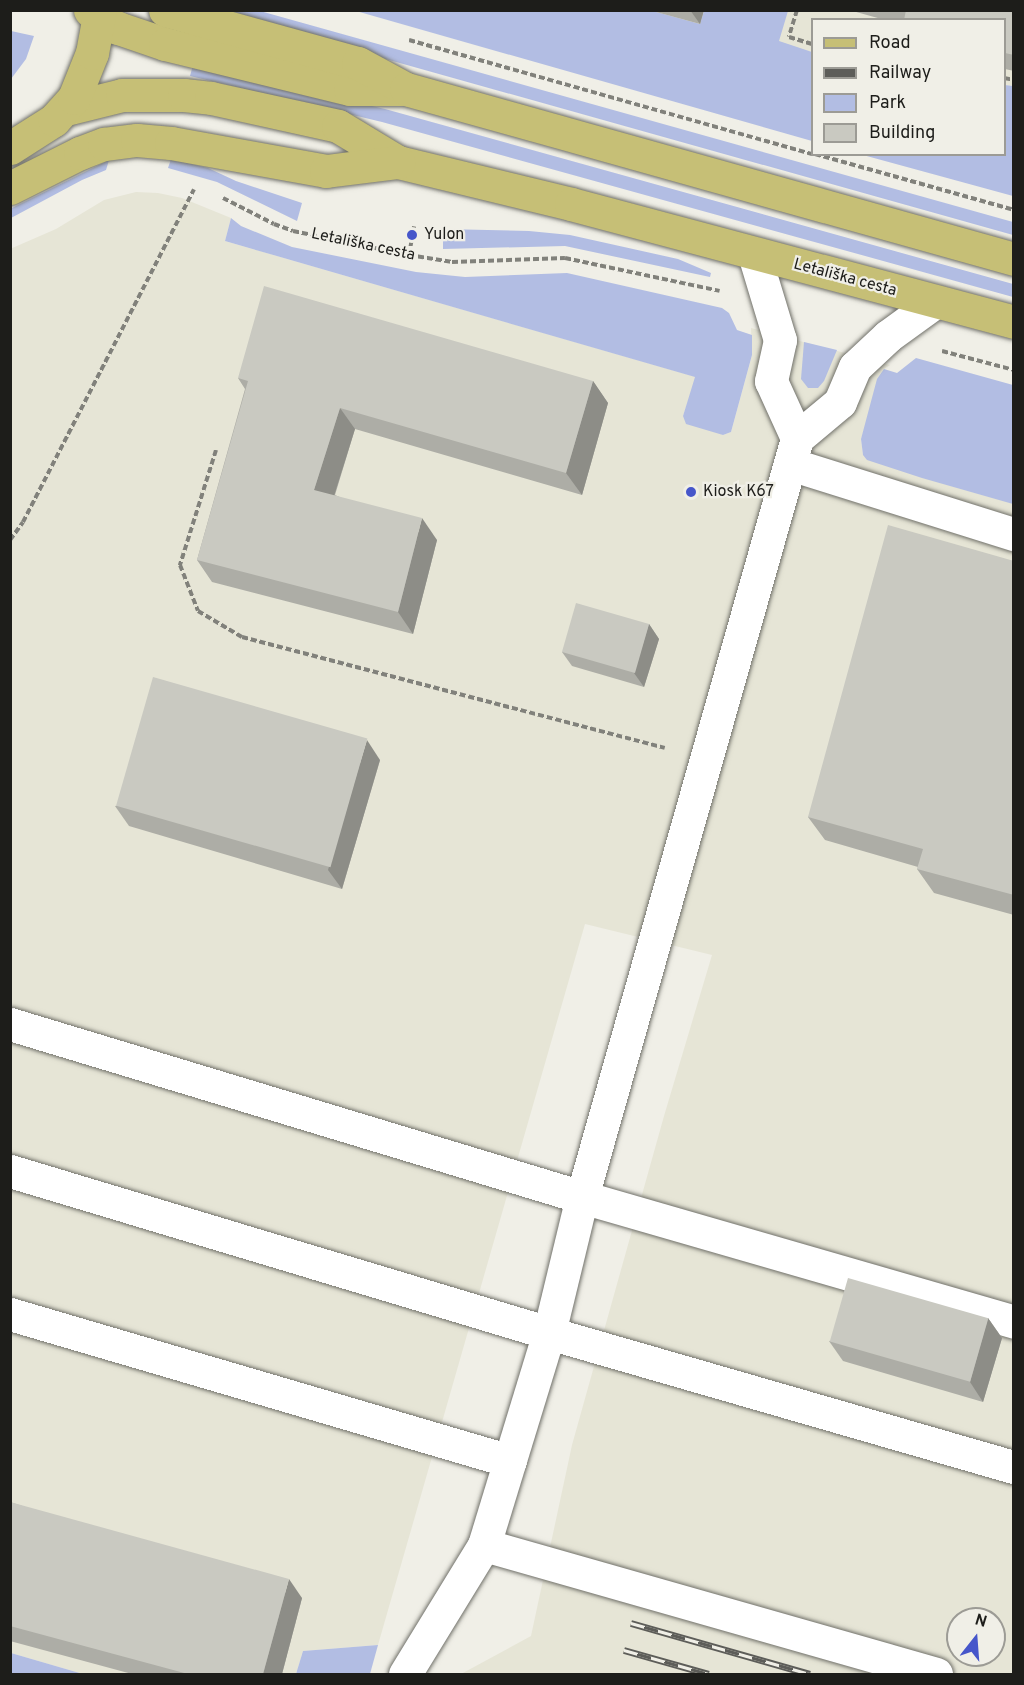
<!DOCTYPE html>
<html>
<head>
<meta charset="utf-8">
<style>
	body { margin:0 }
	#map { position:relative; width:1024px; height:1685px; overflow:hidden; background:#f0efe7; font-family:Overpass,sans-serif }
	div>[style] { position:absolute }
	.built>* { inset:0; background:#e6e5d6 }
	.green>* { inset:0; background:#b2bde3 }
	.path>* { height:4px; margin-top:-2px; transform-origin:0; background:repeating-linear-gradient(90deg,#81817b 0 6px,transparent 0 9px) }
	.roads { filter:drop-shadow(0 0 2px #707069) drop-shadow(0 0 2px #707069) }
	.minor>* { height:33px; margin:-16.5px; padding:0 16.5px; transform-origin:16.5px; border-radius:16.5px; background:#fff }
	.major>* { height:33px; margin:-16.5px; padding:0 16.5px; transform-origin:16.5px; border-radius:16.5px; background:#c6bf76 }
	.rail>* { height:7px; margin-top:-3.5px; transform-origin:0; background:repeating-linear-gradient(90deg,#f0efe7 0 14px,#5d5d59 0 28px); box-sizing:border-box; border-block:2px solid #5d5d59 }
	.wall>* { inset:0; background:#adada6 }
	.shaded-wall>* { inset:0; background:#8d8d87 }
	.building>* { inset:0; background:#c9c9c1; transform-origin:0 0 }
	.dots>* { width:16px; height:16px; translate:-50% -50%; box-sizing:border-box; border:3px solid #f0efe7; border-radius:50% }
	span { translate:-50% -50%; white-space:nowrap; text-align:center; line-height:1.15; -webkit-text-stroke:4.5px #f0efe7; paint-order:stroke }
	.poi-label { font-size:16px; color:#1d1d1a }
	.left { translate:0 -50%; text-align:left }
	.street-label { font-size:16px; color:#1d1d1a }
	.frame { position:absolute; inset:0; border:12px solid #1d1d1a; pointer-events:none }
	.legend { position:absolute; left:811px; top:18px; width:195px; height:138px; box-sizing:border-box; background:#f0efe7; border:2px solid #9c9b95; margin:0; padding:8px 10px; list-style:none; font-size:18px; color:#1d1d1a }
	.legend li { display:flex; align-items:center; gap:12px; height:30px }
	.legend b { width:30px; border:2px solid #9c9b95 }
	.north { position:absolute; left:946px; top:1607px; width:60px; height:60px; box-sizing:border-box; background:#f0efe7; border:2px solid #9c9b95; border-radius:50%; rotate:17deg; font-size:16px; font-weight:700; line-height:24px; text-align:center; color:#1d1d1a }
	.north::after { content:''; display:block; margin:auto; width:21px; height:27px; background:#4656ca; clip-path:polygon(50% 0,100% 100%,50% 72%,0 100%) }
</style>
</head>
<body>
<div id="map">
	<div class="built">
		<div style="clip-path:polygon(649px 11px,1013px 11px,1013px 86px,1005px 85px,1004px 20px,812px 20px,812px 52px)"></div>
		<div style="clip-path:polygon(evenodd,136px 192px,158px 193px,182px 198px,231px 218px,225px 241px,696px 377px,683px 416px,723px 435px,731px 432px,752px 355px,751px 328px,890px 365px,884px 369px,861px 439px,863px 455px,1013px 469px,1013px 1674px,461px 1674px,531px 1636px,572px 1445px,664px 1116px,712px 955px,585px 924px,378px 1645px,303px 1651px,296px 1674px,83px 1674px,11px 1653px,10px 249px,56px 229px,104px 200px,136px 192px,958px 1619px,994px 1619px,994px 1655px,958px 1655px,958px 1619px)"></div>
	</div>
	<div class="green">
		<div style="clip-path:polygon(649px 10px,700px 24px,704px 11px,788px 11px,779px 41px,812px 52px,812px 141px,356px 11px)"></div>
		<div style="clip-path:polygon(221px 11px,260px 11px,1013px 222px,1013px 235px,350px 49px)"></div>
		<div style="clip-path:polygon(11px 31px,34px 36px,26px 59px,11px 79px)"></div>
		<div style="clip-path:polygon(193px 65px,385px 109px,1013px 284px,1013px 297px,382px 122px,190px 76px)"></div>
		<div style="clip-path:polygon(1005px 85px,1013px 86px,1013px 196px,863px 155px,1004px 154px)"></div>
		<div style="clip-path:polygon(171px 159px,208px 168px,236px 181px,302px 203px,297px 221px,217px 182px,168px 168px)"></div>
		<div style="clip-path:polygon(109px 160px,106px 170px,82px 180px,11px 218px,10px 209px)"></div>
		<div style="clip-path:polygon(231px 218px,241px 226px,292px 247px,416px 272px,465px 277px,567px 273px,722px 308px,729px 313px,737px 330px,752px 335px,752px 355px,731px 432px,723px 435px,686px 424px,683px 416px,695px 377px,225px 241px)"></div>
		<div style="clip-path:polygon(443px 229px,529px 231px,570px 235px,678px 259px,711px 273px,710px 277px,565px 246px,443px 249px)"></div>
		<div style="clip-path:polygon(804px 342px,837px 350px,824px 381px,818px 388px,808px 388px,801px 379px)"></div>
		<div style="clip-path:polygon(916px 358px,1013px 385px,1013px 504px,922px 478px,867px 460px,863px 455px,861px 439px,877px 379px,884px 369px,897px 373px)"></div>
		<div style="clip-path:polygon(378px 1645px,370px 1674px,296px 1674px,303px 1651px)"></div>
		<div style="clip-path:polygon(11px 1653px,83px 1674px,11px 1674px)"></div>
	</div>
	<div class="path">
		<div style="left:797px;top:10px;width:28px;rotate:107deg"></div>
		<div style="left:789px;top:37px;width:24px;rotate:17deg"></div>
		<div style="left:409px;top:40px;width:419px;rotate:15.8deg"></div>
		<div style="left:1004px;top:78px;width:10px;rotate:11deg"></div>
		<div style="left:815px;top:154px;width:207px;rotate:15.7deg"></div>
		<div style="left:223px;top:198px;width:57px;rotate:27deg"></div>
		<div style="left:274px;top:224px;width:20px;rotate:20deg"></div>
		<div style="left:293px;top:231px;width:118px;rotate:11.7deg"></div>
		<div style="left:409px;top:255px;width:44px;rotate:9.2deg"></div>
		<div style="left:452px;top:262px;width:113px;rotate:-2deg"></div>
		<div style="left:565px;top:258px;width:158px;rotate:12deg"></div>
		<div style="left:409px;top:255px;width:29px;rotate:-80deg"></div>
		<div style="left:942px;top:351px;width:74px;rotate:14.8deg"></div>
		<div style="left:216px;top:450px;width:121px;rotate:107.4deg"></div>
		<div style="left:180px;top:565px;width:49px;rotate:68.6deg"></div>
		<div style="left:198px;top:611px;width:51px;rotate:30.6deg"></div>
		<div style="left:242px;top:637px;width:437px;rotate:14.7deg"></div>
		<div style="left:10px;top:540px;width:22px;rotate:-54deg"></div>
		<div style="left:23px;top:522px;width:374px;rotate:-62.8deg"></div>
	</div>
	<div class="roads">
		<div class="minor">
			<div style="left:754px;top:254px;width:90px;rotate:73.2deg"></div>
			<div style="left:780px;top:340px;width:42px;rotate:102.4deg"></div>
			<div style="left:771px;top:381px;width:63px;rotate:65.5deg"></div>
			<div style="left:790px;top:464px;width:235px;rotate:17.4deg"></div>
			<div style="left:10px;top:1024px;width:598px;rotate:16.83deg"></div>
			<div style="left:582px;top:1197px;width:450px;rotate:16.1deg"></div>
			<div style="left:10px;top:1171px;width:563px;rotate:16.73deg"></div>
			<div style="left:549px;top:1333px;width:484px;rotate:16.1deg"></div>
			<div style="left:10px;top:1314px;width:521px;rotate:16.38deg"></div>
			<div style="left:484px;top:1545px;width:470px;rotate:15.9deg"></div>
			<div style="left:405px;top:1674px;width:151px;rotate:-58.5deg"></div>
			<div style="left:484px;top:1545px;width:222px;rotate:-73deg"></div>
			<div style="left:549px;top:1333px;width:140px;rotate:-76.4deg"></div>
			<div style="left:582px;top:1197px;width:789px;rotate:-74.18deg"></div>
			<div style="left:797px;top:438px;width:56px;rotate:-39.9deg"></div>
			<div style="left:840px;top:402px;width:38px;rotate:-67deg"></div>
			<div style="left:855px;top:367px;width:45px;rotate:-43.2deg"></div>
			<div style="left:888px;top:336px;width:58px;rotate:-35.9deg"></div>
		</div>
		<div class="major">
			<div style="left:90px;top:10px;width:14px;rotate:45deg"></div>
			<div style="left:100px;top:20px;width:20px;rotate:24deg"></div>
			<div style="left:118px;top:28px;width:50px;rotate:18.8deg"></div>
			<div style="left:165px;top:44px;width:190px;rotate:13.7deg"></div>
			<div style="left:350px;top:89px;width:51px"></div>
			<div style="left:165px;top:10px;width:200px;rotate:15.4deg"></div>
			<div style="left:358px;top:63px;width:55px;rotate:28.4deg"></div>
			<div style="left:406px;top:89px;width:631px;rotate:15.62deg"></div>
			<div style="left:66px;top:109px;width:58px;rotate:-14deg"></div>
			<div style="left:122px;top:95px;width:62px"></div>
			<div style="left:184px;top:95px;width:27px;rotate:6deg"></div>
			<div style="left:211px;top:98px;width:130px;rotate:12.4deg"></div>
			<div style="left:338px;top:126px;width:70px;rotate:31deg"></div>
			<div style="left:398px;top:162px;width:178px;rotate:13.6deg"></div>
			<div style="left:571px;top:204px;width:458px;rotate:14.9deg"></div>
			<div style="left:10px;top:148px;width:52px;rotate:-32.5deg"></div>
			<div style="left:54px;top:120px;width:30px;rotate:-48deg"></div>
			<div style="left:74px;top:98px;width:48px;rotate:-68.2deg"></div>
			<div style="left:92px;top:53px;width:44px;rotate:-79.5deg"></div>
			<div style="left:10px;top:188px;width:78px;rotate:-26.6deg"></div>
			<div style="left:80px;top:153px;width:26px;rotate:-21deg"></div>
			<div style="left:104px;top:144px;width:33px;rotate:-7deg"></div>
			<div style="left:137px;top:140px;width:34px;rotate:5deg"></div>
			<div style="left:171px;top:143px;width:158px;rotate:10.2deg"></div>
			<div style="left:326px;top:171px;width:73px;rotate:-7.1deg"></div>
		</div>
	</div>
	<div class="rail">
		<div style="left:631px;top:1623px;width:186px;rotate:15.9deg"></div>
		<div style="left:624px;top:1650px;width:88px;rotate:15.8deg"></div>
	</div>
	<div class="wall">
		<div style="clip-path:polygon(649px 10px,704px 10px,700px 24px)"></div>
		<div style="clip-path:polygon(849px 10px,1014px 10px,1014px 71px,1005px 69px,1005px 20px,885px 20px)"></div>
		<div style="clip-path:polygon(238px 378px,593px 381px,608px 403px,582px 495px,355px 429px,335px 495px,437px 540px,413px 634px,212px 582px,197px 560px,245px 389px)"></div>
		<div style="clip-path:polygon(1014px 561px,1014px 915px,934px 893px,917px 869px,918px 867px,825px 840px,808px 817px)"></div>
		<div style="clip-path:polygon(649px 624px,659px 639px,644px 687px,572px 666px,562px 652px)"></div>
		<div style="clip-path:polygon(380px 760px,342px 889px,129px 826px,115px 806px)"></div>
		<div style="clip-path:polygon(988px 1318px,1002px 1338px,983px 1402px,843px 1361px,829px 1341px)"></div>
		<div style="clip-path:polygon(10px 1502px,302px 1598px,282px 1674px,132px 1674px,10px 1641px)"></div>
	</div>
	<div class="shaded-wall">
		<div style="clip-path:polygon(690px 10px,704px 10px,700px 24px)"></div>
		<div style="clip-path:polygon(593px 381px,608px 403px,582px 495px,566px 473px)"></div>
		<div style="clip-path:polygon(340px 408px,355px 429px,329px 512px,314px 490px)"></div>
		<div style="clip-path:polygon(422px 518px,437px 540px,413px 634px,398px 612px)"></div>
		<div style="clip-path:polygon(649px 624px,659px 639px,644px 687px,634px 673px)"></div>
		<div style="clip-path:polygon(367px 740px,380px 760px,342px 889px,328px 870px)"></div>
		<div style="clip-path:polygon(988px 1318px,1002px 1338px,983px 1402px,970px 1382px)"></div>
		<div style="clip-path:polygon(289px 1579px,302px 1598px,282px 1674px,263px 1674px)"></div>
	</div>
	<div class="building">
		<div style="clip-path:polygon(906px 10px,1014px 10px,1014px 55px,1005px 53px,1005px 20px,904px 20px)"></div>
		<div style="clip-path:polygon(264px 286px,593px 381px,566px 473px,340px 408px,314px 490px,422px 518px,398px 612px,197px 560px,248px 381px,238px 378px)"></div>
		<div style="clip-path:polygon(888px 525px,1014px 561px,1014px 895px,917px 869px,923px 849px,808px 817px)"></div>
		<div style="left:576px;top:603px;width:76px;height:51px;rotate:16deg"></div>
		<div style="left:153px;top:677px;width:223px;height:134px;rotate:16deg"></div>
		<div style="left:848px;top:1278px;width:146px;height:66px;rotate:16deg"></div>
		<div style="clip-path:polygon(10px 1502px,289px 1579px,263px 1674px,188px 1674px,10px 1626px)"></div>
	</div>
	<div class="dots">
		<div style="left:412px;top:235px;background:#4656ca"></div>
		<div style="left:691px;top:492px;background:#4656ca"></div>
	</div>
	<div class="poi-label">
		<span class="left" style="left:424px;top:235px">Yulon</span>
		<span class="left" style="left:703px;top:492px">Kiosk K67</span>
	</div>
	<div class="street-label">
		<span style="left:363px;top:245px;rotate:12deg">Letališka cesta</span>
		<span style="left:845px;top:278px;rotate:15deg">Letališka cesta</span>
	</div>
	<div class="frame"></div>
	<ul class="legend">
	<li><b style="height:8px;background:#c6bf76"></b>Road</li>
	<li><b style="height:8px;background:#5d5d59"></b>Railway</li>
	<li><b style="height:16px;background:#b2bde3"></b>Park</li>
	<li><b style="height:16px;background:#c9c9c1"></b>Building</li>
	</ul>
	<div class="north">N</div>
</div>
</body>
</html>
